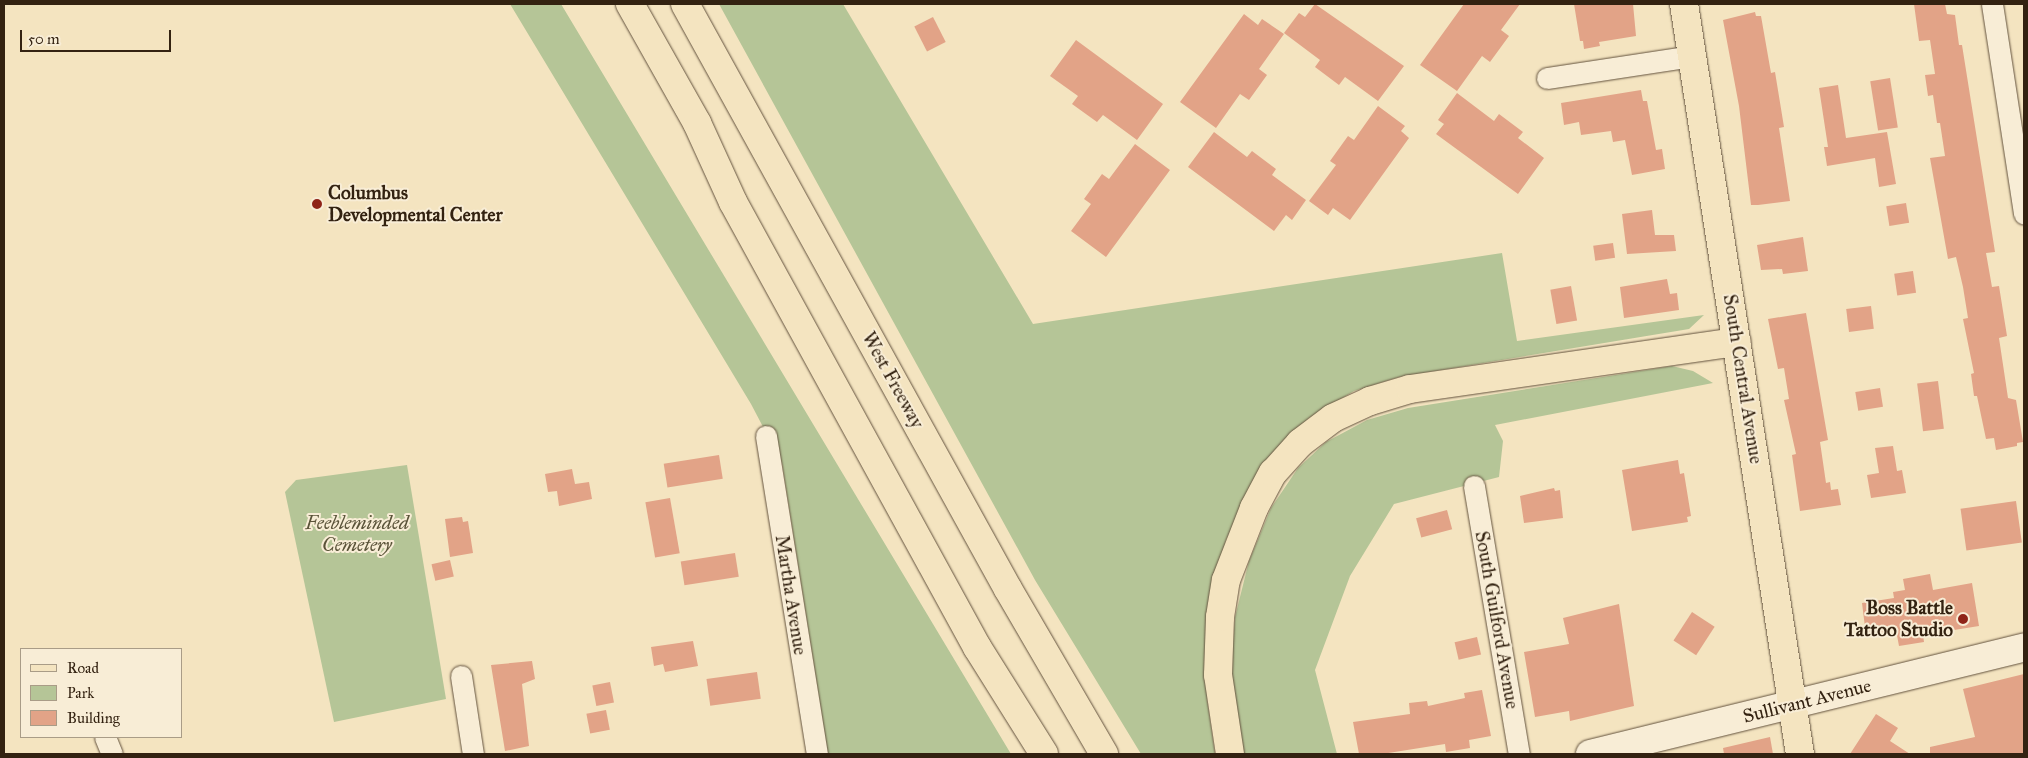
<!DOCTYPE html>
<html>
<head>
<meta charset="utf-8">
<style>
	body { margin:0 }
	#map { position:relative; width:2028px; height:758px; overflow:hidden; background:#f4e4c0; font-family:"IM FELL Great Primer",serif }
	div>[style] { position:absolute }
	.green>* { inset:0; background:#b5c597 }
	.building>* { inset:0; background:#e2a387; transform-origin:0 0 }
	.roads { filter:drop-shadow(0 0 1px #63523d) drop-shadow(0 0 1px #63523d) }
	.street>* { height:21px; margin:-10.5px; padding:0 10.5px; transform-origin:10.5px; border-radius:10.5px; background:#f8edd6 }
	.secondary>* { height:28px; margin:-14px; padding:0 14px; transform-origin:14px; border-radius:14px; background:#f8edd6 }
	.primary>* { height:28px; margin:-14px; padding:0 14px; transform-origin:14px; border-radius:14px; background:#f4e4c0 }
	.highway>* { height:28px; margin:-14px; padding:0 14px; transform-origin:14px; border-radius:14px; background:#f4e4c0 }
	.dots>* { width:14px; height:14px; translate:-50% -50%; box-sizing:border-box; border:2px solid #f8edd6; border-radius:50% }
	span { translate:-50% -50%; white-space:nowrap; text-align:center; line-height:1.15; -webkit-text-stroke:4px #f8edd6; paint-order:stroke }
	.poi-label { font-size:19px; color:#321; font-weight:700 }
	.left { translate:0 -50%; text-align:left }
	.right { translate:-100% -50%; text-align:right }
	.street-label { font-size:19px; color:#321 }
	.park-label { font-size:19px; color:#5a5339; font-style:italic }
	.frame { position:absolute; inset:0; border:5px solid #321; pointer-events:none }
	.legend { position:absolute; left:20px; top:648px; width:162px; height:90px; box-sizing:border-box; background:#f8edd6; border:1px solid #a99c87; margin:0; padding:6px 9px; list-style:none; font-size:15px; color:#321 }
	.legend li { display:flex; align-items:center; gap:10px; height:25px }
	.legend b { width:25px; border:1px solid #a99c87 }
	.scale { position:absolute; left:20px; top:30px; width:151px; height:22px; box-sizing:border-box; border:2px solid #321; border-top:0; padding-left:6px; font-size:15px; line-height:18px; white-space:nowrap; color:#321; -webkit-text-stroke:4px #f8edd6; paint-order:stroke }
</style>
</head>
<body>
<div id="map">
	<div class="green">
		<div style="clip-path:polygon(510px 4px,561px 4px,1011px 754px,828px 754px,782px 463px,751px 404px)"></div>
		<div style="clip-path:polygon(719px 4px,843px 4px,1033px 324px,1502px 253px,1517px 341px,1704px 315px,1689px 329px,1399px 377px,1354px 391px,1309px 418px,1277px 450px,1252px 486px,1226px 540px,1211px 598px,1206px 650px,1207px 698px,1215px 754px,1141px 754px,1035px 580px)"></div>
		<div style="clip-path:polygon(1672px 366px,1693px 371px,1713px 383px,1495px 425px,1503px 441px,1499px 477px,1394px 504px,1350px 576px,1315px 670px,1337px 754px,1242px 754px,1236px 723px,1231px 665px,1235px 617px,1249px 561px,1271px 508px,1298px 468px,1326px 442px,1367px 420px,1408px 408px)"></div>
		<div style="clip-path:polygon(407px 465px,446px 699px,334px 722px,285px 492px,296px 480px)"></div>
	</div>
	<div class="building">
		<div style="clip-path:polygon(1315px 4px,1404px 66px,1378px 101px,1345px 77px,1339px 85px,1315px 67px,1320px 60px,1284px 33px,1299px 13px,1305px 17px)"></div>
		<div style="clip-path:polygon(1464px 4px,1520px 4px,1501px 30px,1509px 36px,1490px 62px,1482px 56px,1457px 91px,1420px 65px)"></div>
		<div style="clip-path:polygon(1574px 4px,1633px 4px,1636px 36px,1599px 42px,1600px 46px,1584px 49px,1583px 41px,1580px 41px)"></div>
		<div style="clip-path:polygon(1914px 4px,1945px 4px,1947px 14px,1955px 15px,1959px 45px,1962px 45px,1995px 252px,1986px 253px,1992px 287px,1999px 286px,2007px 336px,1999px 338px,2008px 398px,2016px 400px,2023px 442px,2017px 443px,2017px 446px,1996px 450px,1994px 438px,1986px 439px,1977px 396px,1974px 396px,1971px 374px,1974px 373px,1963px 319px,1968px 318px,1963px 287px,1956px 257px,1948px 259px,1930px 158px,1945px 156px,1940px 123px,1937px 123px,1933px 95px,1928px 96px,1925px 75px,1935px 74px,1930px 40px,1919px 41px)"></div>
		<div style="clip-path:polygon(1755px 12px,1756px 16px,1761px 16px,1771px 73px,1775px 72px,1784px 127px,1779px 128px,1790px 201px,1758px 205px,1751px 205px,1739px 106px,1723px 20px)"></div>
		<div style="clip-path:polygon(1244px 14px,1258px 25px,1262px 19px,1284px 34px,1259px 69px,1267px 75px,1249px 100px,1240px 94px,1216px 128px,1180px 102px)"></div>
		<div style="left:933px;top:17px;width:28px;height:21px;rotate:63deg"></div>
		<div style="clip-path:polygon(1076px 40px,1163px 104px,1137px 140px,1103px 115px,1097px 122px,1072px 104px,1078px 96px,1050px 76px)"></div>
		<div style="left:1890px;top:78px;width:50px;height:20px;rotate:81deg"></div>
		<div style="clip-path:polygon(1838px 85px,1846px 138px,1887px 132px,1896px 184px,1879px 187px,1875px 158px,1827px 166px,1824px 147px,1828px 147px,1819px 88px)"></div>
		<div style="clip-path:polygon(1641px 90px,1643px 101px,1647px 101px,1656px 150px,1662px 149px,1665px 169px,1632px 175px,1625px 140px,1613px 142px,1611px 131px,1581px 135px,1579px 122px,1564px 125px,1561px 103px)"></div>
		<div style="clip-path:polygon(1457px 93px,1494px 121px,1499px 114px,1523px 132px,1518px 138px,1544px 158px,1518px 194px,1436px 134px,1444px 124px,1438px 120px)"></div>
		<div style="clip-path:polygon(1378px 106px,1405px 126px,1401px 131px,1409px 138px,1350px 220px,1333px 208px,1328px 215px,1309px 201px,1336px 165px,1330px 161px,1348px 136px,1354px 140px)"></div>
		<div style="clip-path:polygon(1214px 132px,1247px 157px,1252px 151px,1276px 169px,1272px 175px,1306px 200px,1292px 220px,1286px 215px,1274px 231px,1188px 167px)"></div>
		<div style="clip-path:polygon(1135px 144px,1170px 170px,1106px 257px,1071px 231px,1091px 204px,1084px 199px,1102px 174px,1109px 179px)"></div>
		<div style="left:1906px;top:203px;width:20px;height:20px;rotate:81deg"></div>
		<div style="clip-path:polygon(1652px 210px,1655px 235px,1674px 235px,1676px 251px,1627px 254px,1622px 214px)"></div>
		<div style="clip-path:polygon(1803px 237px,1808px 271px,1783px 274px,1782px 269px,1761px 270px,1757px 245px)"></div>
		<div style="left:1613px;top:243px;width:15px;height:20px;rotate:82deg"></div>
		<div style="left:1913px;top:271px;width:22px;height:19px;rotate:82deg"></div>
		<div style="clip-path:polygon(1667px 279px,1670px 294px,1677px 293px,1679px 310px,1624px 318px,1620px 287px)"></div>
		<div style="left:1571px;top:286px;width:35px;height:21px;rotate:80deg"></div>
		<div style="left:1871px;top:306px;width:23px;height:25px;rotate:83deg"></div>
		<div style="clip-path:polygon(1806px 313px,1828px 440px,1820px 442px,1826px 483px,1830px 482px,1831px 490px,1838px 489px,1841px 505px,1800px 511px,1792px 455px,1796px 454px,1784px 400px,1789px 399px,1784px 368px,1778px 369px,1768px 319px)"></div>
		<div style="left:1938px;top:381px;width:48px;height:21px;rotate:83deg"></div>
		<div style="left:1880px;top:388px;width:19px;height:25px;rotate:81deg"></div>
		<div style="clip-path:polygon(1893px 446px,1897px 471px,1902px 470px,1906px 493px,1871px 498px,1867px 475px,1879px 473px,1875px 448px)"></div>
		<div style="left:719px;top:455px;width:24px;height:56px;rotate:81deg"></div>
		<div style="clip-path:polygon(1678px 460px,1680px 474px,1684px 473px,1691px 516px,1687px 517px,1688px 522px,1632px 531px,1622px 470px)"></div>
		<div style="clip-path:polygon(572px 469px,575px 484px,589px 482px,592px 499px,559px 506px,557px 491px,548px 492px,545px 474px)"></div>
		<div style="clip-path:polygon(1554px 488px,1555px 491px,1560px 490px,1563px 518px,1524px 523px,1520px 496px)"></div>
		<div style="left:670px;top:498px;width:56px;height:25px;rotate:80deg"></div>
		<div style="left:2016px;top:501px;width:42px;height:56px;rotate:82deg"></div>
		<div style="left:1447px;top:510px;width:20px;height:32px;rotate:75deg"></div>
		<div style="clip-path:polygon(462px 517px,463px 522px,468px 521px,473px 553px,450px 557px,445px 519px)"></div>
		<div style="left:735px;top:553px;width:24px;height:55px;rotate:81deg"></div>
		<div style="left:450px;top:560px;width:17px;height:19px;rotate:77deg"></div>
		<div style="clip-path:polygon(1930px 574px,1933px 590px,1972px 583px,1979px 626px,1923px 635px,1924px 642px,1899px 646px,1896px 630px,1866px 635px,1862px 603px,1894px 598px,1893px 592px,1905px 590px,1903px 579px)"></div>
		<div style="clip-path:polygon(1619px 604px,1634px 706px,1570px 721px,1569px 711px,1535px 717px,1524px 652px,1569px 644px,1563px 618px)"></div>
		<div style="left:1692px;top:612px;width:27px;height:34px;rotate:33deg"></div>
		<div style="left:1477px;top:637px;width:18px;height:23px;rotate:77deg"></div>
		<div style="clip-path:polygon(693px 641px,698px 666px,665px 672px,663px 664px,654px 666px,651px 647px)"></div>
		<div style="clip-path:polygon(532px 661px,535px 679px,522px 684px,529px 746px,505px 751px,491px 665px)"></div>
		<div style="left:757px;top:672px;width:27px;height:51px;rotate:82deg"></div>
		<div style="clip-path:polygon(2024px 674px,2024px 754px,1930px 754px,1930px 747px,1975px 737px,1963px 689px)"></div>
		<div style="left:610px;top:682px;width:21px;height:18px;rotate:79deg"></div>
		<div style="clip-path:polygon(1482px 690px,1491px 736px,1469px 740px,1470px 748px,1446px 752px,1445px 744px,1382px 754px,1359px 754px,1353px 722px,1410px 714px,1409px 703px,1427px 701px,1428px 706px,1465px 698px,1464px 693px)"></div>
		<div style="left:606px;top:710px;width:20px;height:20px;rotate:79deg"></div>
		<div style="clip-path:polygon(1876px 714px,1898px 728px,1890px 741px,1910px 754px,1850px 754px)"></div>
		<div style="clip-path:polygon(1770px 737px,1773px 754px,1724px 754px,1723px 748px)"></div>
	</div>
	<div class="roads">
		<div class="street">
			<div style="left:1992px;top:4px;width:212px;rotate:81.3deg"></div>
			<div style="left:1547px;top:78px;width:147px;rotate:-8.6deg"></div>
			<div style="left:766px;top:436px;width:322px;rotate:80.9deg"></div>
			<div style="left:1474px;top:486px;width:272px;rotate:80.5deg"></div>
			<div style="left:461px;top:676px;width:79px;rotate:81.3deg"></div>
			<div style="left:105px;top:737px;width:18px;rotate:68deg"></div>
		</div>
		<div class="secondary">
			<div style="left:1590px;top:754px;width:447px;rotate:-13.8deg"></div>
		</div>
		<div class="primary">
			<div style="left:1684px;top:4px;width:759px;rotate:81.21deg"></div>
		</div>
		<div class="highway">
			<div style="left:630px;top:4px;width:137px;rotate:60.6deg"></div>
			<div style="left:697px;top:123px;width:87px;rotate:65.5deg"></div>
			<div style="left:733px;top:202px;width:508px;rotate:61.26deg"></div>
			<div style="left:977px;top:647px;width:126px;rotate:57.9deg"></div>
			<div style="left:685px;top:4px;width:668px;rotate:61.1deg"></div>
			<div style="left:1008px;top:589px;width:191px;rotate:59.8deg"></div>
			<div style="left:1230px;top:754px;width:80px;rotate:-98.6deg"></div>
			<div style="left:1218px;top:675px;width:58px;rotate:-88deg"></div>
			<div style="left:1220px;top:617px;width:37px;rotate:-81deg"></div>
			<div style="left:1226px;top:580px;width:77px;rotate:-68.7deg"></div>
			<div style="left:1254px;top:508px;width:40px;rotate:-62deg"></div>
			<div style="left:1273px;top:473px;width:40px;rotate:-48deg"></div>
			<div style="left:1300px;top:443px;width:41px;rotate:-37.1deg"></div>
			<div style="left:1333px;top:418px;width:41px;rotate:-24.7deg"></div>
			<div style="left:1370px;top:401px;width:42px;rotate:-16.7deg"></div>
			<div style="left:1410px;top:389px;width:330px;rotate:-8.2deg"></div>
		</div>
	</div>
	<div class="dots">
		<div style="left:317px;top:204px;background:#8f2418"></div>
		<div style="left:1963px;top:619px;background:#8f2418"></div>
	</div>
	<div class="poi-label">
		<span class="left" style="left:328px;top:204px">Columbus<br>Developmental Center</span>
		<span class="right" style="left:1953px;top:619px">Boss Battle<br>Tattoo Studio</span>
	</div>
	<div class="street-label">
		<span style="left:1743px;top:379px;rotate:81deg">South Central Avenue</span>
		<span style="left:893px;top:380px;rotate:61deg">West Freeway</span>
		<span style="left:791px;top:595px;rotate:81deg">Martha Avenue</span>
		<span style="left:1497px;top:620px;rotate:80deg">South Guilford Avenue</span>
		<span style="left:1807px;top:701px;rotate:-14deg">Sullivant Avenue</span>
	</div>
	<div class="park-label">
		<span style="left:357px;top:534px">Feebleminded<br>Cemetery</span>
	</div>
	<div class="frame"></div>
	<ul class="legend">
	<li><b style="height:6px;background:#f4e4c0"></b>Road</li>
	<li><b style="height:14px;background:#b5c597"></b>Park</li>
	<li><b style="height:14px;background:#e2a387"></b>Building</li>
	</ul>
	<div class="scale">50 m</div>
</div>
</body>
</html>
